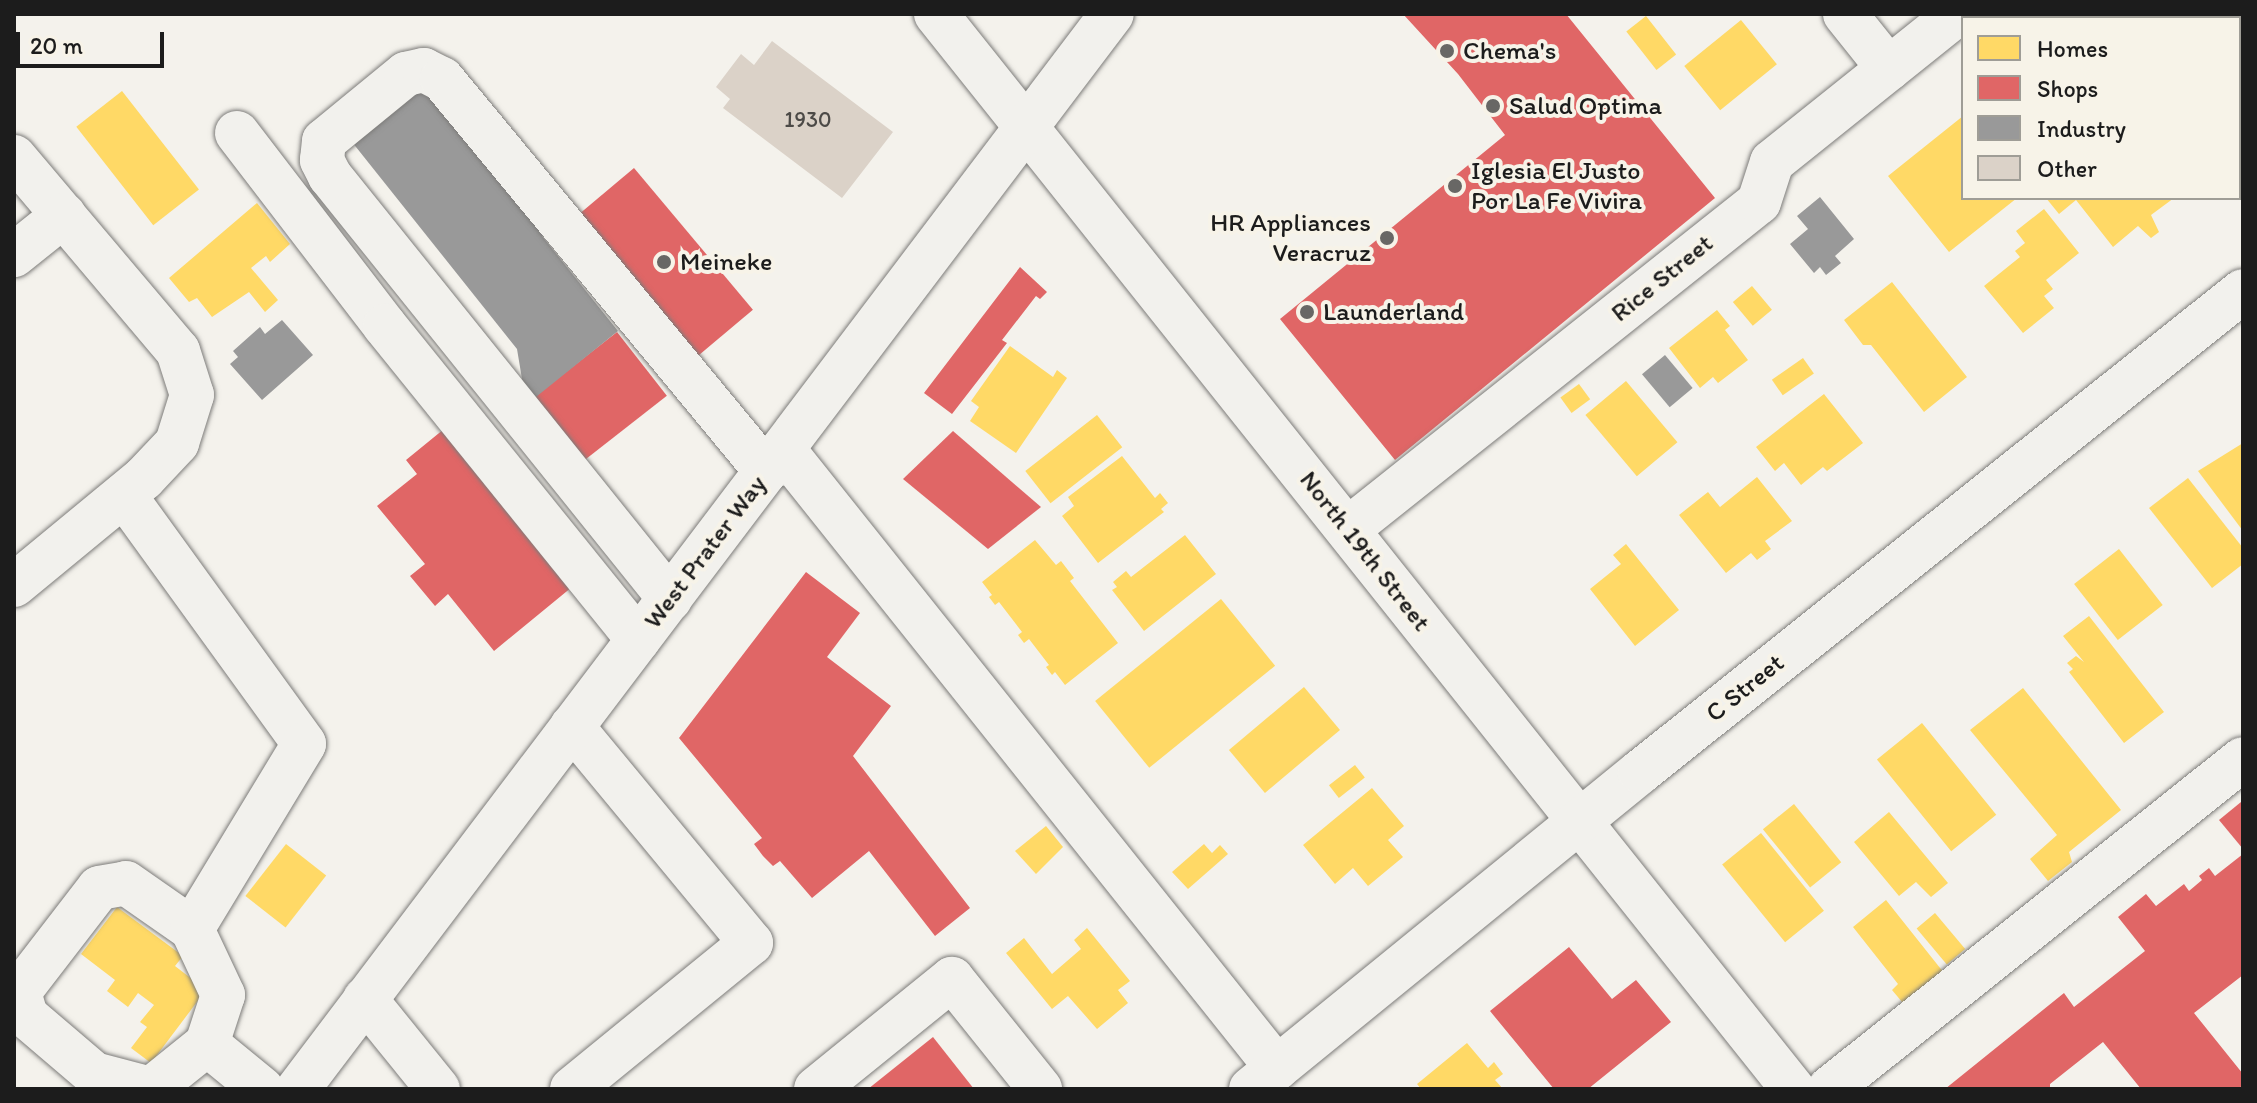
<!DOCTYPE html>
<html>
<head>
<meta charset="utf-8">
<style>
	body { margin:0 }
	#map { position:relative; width:2257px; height:1103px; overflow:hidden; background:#f4f2ec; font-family:Itim,sans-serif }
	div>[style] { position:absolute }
	.homes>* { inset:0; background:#ffd966; transform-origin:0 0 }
	.shops>* { inset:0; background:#e06666; transform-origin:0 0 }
	.industry>* { inset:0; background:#999; transform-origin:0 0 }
	.building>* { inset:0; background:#dbd2c8 }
	.roads { filter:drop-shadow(0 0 2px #7d7c7a) drop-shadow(0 0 2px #7d7c7a) }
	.minor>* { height:44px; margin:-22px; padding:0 22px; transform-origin:22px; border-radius:22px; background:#f2f1ed }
	.major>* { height:44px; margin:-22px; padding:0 22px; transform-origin:22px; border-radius:22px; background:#f2f1ed }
	.dots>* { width:22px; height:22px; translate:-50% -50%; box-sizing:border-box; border:4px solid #f7f3e8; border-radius:50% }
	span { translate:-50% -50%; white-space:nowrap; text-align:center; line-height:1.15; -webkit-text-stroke:8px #f7f3e8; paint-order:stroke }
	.number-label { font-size:22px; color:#4c4a47 }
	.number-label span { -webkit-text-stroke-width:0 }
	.poi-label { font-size:26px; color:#1c1c1c }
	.left { translate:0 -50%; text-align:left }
	.right { translate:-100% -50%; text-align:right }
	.street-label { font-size:26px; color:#1c1c1c }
	.frame { position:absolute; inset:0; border:16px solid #1c1c1c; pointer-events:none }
	.legend { position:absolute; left:1961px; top:16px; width:280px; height:184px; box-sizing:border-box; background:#f7f3e8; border:2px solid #9f9d96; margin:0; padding:10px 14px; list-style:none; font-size:24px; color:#1c1c1c }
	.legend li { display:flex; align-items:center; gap:16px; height:40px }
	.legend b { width:40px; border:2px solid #9f9d96 }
	.scale { position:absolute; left:16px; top:32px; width:148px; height:36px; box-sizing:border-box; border:4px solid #1c1c1c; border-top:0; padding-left:10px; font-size:24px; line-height:28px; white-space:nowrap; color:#1c1c1c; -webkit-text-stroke:6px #f7f3e8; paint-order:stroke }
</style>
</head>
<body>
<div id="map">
	<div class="homes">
		<div style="left:2070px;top:14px;width:89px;height:5px"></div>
		<div style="left:1646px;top:16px;width:49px;height:25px;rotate:52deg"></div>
		<div style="left:1741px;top:20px;width:57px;height:73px;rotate:51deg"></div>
		<div style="left:122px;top:91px;width:125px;height:58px;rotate:52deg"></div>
		<div style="clip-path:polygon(2239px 109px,2243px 114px,2243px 155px,2239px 158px)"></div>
		<div style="clip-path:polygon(1963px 116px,1963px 198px,2017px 198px,1949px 252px,1888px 176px)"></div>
		<div style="clip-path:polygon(2046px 198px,2174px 198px,2151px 215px,2159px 232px,2151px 238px,2138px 226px,2113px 247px,2076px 200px,2059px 214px)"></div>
		<div style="clip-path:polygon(257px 203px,290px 244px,270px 262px,266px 256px,251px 268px,278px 300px,265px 312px,249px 292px,212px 317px,197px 298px,189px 302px,169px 278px)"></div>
		<div style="clip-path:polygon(2044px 209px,2079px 253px,2046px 280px,2053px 289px,2044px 296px,2054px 308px,2023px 333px,1984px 286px,2020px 257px,2015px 251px,2025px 243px,2016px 231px)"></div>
		<div style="clip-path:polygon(1892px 282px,1967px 377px,1924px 412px,1871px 345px,1863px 345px,1844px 320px)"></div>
		<div style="left:1752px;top:286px;width:31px;height:25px;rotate:50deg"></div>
		<div style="clip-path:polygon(1717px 310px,1730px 326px,1725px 330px,1748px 360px,1718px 383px,1713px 377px,1700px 388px,1669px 348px)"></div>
		<div style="clip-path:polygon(1010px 346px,1053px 377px,1057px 370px,1067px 378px,1016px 453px,970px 421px,979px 407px,971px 401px)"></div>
		<div style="left:1803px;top:358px;width:19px;height:38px;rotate:55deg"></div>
		<div style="left:1626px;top:381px;width:80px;height:53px;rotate:50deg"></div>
		<div style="left:1579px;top:384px;width:19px;height:23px;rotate:54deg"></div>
		<div style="clip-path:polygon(1824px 394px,1863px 443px,1827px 471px,1823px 467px,1801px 485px,1784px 463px,1775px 471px,1756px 447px)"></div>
		<div style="left:1097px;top:415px;width:41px;height:91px;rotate:52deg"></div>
		<div style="clip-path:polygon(2243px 443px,2243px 531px,2198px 471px)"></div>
		<div style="clip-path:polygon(1122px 456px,1155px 498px,1160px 493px,1168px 503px,1161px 509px,1164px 512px,1098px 563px,1062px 516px,1074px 506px,1068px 497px)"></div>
		<div style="clip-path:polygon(1757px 477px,1792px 521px,1765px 541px,1771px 549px,1757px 560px,1751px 553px,1726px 573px,1679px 515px,1708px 492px,1720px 507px)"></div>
		<div style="clip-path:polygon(2188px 478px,2243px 548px,2243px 564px,2212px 588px,2149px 508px)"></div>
		<div style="clip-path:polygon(1185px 535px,1216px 574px,1144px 631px,1112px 590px,1117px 587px,1113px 582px,1126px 571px,1131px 577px)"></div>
		<div style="clip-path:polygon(1035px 540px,1056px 565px,1061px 561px,1074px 578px,1070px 581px,1118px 643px,1065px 685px,1055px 672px,1052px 675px,1046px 667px,1049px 665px,1029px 639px,1024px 643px,1018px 635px,1022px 632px,999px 602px,995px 605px,989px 597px,992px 595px,982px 582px)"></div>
		<div style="clip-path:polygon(1626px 544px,1679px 610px,1635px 646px,1590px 589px,1621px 564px,1613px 555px)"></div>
		<div style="left:2119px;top:549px;width:71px;height:57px;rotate:52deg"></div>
		<div style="left:1221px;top:599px;width:86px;height:162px;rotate:51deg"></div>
		<div style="clip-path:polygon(2089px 616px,2164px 712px,2124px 743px,2069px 672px,2073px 669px,2067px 663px,2076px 656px,2084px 662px,2063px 636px)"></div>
		<div style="left:1304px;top:687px;width:56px;height:98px;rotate:50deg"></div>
		<div style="clip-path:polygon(2023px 688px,2121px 810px,2069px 852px,2072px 862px,2048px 881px,2030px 859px,2057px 835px,1970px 730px)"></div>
		<div style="left:1922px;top:723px;width:118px;height:58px;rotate:51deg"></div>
		<div style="left:1355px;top:765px;width:16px;height:33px;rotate:52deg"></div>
		<div style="clip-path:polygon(1372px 788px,1404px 826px,1388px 840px,1403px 857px,1368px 886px,1353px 868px,1335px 884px,1303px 845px)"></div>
		<div style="left:1794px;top:804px;width:75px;height:40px;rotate:51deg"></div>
		<div style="clip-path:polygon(1889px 812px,1948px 883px,1931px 897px,1916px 882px,1899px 896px,1854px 842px)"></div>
		<div style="clip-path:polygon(1046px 826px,1063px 847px,1036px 874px,1015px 851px)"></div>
		<div style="left:1761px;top:833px;width:100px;height:50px;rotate:51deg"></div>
		<div style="left:286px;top:844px;width:51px;height:66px;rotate:38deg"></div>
		<div style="clip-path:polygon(1204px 844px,1212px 853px,1220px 845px,1228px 854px,1188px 889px,1172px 872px)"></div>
		<div style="clip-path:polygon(1886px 900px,1948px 978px,1908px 1009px,1892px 990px,1898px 984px,1853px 927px)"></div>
		<div style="clip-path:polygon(117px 907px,183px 956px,175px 966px,206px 990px,151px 1063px,131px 1048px,147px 1027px,140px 1022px,154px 1005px,138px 993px,128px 1007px,107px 991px,115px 980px,81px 954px)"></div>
		<div style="left:1935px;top:913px;width:47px;height:24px;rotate:50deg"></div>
		<div style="clip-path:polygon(1087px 928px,1130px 981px,1118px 990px,1128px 1003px,1097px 1029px,1068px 996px,1052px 1009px,1006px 953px,1024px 938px,1052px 974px,1081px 949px,1074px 940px)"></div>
		<div style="clip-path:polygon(1467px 1043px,1488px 1068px,1494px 1062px,1503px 1074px,1495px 1080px,1503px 1089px,1421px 1089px,1417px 1084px)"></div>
	</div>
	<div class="shops">
		<div style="clip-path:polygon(1403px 14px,1566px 14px,1715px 198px,1395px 460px,1280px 319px,1505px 135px,1458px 74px)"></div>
		<div style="left:634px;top:168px;width:185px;height:75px;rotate:50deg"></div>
		<div style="clip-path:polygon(1020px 267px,1047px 292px,1040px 299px,1036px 296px,1002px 340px,1007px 343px,952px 414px,924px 393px)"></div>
		<div style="left:617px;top:332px;width:81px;height:116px;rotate:52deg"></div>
		<div style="clip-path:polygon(444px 429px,572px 587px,494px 651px,448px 594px,435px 606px,410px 576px,425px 564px,377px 506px,417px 474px,406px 460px)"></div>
		<div style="clip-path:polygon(953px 431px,1041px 507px,988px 549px,903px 479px)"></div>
		<div style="clip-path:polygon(806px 572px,860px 613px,827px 657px,891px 706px,853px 756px,970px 908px,935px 936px,869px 851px,812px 898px,780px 861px,773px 866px,763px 856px,754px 844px,762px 838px,679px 738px)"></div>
		<div style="clip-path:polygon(2241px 802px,2243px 805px,2243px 849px,2219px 820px)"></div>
		<div style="clip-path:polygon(2243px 854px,2243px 975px,2194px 1013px,2243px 1074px,2243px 1085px,2238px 1089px,2141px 1089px,2103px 1042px,2050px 1084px,2050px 1089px,1945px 1089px,2064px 993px,2074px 1007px,2145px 951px,2118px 917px,2146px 894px,2156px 906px,2184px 884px,2189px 891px,2202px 880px,2199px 876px,2209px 868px,2215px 876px)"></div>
		<div style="clip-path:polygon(1569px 947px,1612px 999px,1636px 980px,1671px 1022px,1588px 1089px,1554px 1089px,1490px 1011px)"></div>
		<div style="clip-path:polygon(933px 1037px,974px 1089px,868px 1089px)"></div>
	</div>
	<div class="industry">
		<div style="clip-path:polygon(423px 85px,546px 233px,542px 236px,618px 331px,531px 401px,524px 391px,517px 349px,352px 142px)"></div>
		<div style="clip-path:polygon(1820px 197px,1854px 239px,1835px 256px,1841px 263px,1826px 275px,1820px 267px,1814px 273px,1790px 244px,1808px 229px,1797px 216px)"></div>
		<div style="clip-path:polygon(282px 320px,313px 355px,262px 400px,230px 364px,238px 357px,233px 351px,260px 327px,265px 334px)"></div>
		<div style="left:1665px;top:355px;width:43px;height:30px;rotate:50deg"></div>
	</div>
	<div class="building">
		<div style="clip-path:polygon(772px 41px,893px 132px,842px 198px,723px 108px,730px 99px,716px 87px,741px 54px,754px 65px)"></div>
	</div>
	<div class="roads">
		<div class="minor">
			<div style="left:936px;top:14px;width:1375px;rotate:51.44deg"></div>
			<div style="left:1845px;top:14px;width:70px;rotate:51.3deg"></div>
			<div style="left:237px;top:133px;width:243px;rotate:52.5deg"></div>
			<div style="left:385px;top:326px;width:403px;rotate:51.1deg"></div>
			<div style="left:14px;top:157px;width:254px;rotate:49.8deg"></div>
			<div style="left:178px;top:351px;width:46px;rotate:72.3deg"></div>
			<div style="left:192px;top:395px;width:50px;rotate:107.4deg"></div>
			<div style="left:177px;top:443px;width:48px;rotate:133.3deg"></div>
			<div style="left:144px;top:478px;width:168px;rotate:140.5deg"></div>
			<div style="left:14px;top:255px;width:64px;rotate:-38.7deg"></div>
			<div style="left:783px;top:449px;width:792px;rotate:51.41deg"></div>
			<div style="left:124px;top:495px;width:307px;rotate:54.1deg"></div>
			<div style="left:304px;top:744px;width:216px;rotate:121.2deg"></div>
			<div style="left:1348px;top:529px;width:525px;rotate:-38.51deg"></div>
			<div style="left:1759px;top:202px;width:42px;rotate:-72deg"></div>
			<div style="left:1772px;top:162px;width:237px;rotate:-38.7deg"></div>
			<div style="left:670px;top:599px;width:543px;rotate:-128.79deg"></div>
			<div style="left:330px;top:176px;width:18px;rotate:-117deg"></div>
			<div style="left:322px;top:160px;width:19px;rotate:-84deg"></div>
			<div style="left:324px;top:141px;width:106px;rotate:-39.3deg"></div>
			<div style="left:406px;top:74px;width:18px;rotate:-13deg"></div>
			<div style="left:424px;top:70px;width:20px;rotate:27deg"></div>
			<div style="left:442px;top:79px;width:509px;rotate:50.43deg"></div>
			<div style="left:126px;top:883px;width:80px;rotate:34.9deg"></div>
			<div style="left:192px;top:929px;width:73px;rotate:64.8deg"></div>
			<div style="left:223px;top:995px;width:52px;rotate:108.1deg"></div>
			<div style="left:207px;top:1044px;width:72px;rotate:141.2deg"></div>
			<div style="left:151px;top:1089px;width:59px;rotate:-165.3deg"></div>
			<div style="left:94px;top:1074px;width:89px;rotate:-139.5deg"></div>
			<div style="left:26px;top:1016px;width:25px;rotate:-106deg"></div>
			<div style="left:19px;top:992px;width:131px;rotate:-52.4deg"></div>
			<div style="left:99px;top:888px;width:27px;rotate:-10deg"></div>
			<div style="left:365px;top:999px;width:116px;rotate:51deg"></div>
			<div style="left:207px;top:1044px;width:71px;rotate:39.3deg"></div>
			<div style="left:572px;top:1089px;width:231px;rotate:-39.2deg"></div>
			<div style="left:751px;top:943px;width:281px;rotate:-129.6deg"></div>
			<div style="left:816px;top:1089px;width:175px;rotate:-39deg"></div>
			<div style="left:952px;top:979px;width:141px;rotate:51.3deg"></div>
			<div style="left:1251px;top:1089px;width:502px;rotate:-39.18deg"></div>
			<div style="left:1640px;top:772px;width:771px;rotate:-38.58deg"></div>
			<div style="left:1829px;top:1089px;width:529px;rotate:-38.56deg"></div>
		</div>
		<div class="major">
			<div style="left:298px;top:1089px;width:1348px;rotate:-52.87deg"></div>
		</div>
	</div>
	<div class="dots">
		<div style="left:1447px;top:51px;background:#686765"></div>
		<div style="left:1493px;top:106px;background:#686765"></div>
		<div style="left:1455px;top:186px;background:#686765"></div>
		<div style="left:1387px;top:238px;background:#686765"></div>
		<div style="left:664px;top:262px;background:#686765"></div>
		<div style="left:1307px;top:312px;background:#686765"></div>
	</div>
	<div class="number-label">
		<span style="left:808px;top:120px">1930</span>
	</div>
	<div class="poi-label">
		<span class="left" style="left:1463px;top:51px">Chema's</span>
		<span class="left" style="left:1509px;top:106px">Salud Optima</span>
		<span class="left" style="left:1471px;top:186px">Iglesia El Justo<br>Por La Fe Vivira</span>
		<span class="right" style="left:1371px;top:238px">HR Appliances<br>Veracruz</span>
		<span class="left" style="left:680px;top:262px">Meineke</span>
		<span class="left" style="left:1323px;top:312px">Launderland</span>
	</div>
	<div class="street-label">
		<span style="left:1662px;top:278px;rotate:-39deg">Rice Street</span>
		<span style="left:1365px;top:551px;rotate:52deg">North 19th Street</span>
		<span style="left:705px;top:552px;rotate:-53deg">West Prater Way</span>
		<span style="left:1745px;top:688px;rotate:-39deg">C Street</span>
	</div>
	<div class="frame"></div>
	<ul class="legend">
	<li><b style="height:22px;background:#ffd966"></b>Homes</li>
	<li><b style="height:22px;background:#e06666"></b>Shops</li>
	<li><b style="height:22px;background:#999"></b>Industry</li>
	<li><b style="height:22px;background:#dbd2c8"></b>Other</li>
	</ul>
	<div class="scale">20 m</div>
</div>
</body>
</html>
